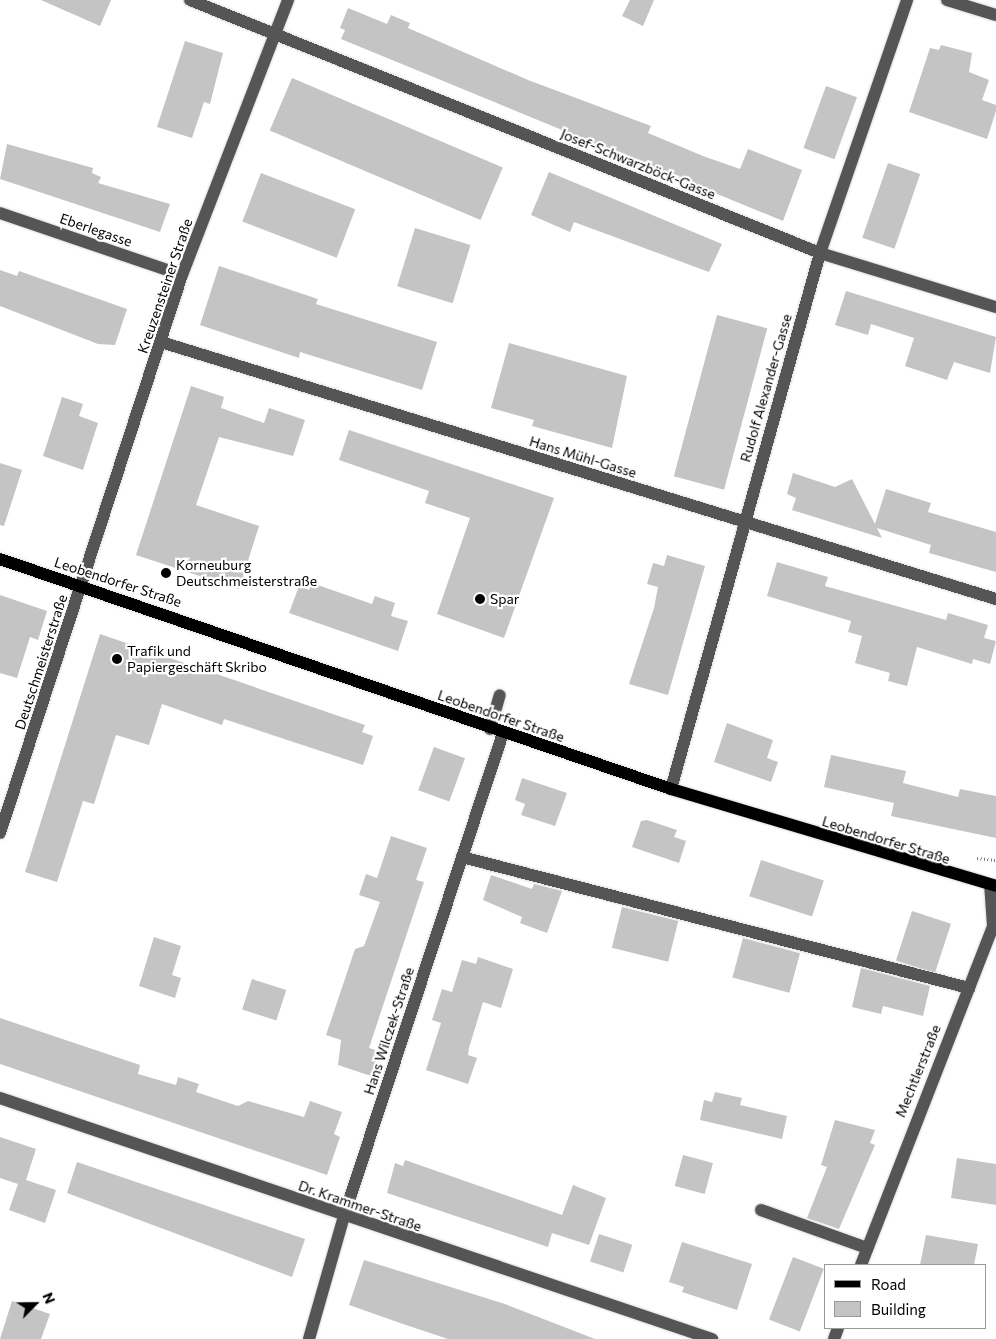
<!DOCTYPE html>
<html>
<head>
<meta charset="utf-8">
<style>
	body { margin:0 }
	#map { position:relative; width:996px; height:1339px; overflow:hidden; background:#fff; font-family:Commissioner,sans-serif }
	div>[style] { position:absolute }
	.building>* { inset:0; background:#c4c4c4; transform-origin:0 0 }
	.path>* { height:3px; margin-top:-1.5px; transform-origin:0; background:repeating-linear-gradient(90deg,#777 0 1px,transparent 0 3.5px) }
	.roads { filter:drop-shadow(0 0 1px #dbdbdb) drop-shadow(0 0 1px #dbdbdb) }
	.minor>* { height:12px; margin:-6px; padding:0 6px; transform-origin:6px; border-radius:6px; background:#555 }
	.major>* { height:12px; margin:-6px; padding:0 6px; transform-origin:6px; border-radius:6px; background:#000 }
	.dots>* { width:14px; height:14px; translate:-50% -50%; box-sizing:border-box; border:2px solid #fff; border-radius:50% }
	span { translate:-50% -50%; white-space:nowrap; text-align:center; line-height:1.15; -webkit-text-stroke:4.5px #fff; paint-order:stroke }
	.street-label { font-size:14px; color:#000 }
	.poi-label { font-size:14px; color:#000 }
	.left { translate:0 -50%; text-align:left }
	.legend { position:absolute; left:824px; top:1264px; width:162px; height:65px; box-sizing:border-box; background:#fff; border:1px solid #999; margin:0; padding:6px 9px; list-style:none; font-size:15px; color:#000 }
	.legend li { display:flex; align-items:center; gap:10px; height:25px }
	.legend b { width:25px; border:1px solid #999 }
	.north { position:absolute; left:10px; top:1279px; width:50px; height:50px; -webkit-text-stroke:4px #fff; paint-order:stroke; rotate:67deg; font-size:14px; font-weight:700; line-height:20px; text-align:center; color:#000 }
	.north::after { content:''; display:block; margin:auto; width:18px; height:22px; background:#000; clip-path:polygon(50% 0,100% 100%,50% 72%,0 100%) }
</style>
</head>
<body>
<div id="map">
	<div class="building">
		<div style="clip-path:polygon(41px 0,111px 0,100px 26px)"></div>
		<div style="clip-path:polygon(630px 0,654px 0,643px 26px,622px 16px)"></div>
		<div style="clip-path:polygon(348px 8px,387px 24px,391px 15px,410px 23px,408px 28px,528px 80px,651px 126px,648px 133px,703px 156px,740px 169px,748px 149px,802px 170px,783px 221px,341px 39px,345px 30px,340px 28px)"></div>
		<div style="clip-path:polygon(185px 41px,223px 53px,210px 104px,204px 102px,192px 138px,157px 127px)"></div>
		<div style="clip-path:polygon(941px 45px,972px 53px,969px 72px,989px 80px,982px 100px,996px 105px,996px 111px,987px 139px,909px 112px,930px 48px,939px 50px)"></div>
		<div style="left:292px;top:78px;width:229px;height:57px;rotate:23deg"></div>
		<div style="left:826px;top:86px;width:33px;height:66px;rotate:20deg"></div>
		<div style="clip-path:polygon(7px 144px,93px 168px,92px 173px,101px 177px,98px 183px,170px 204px,160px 232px,0 179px)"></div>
		<div style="left:888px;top:163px;width:34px;height:79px;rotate:19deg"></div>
		<div style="clip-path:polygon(549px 172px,722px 244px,709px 272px,574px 222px,570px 232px,531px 215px)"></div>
		<div style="left:261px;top:173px;width:101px;height:52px;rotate:21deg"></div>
		<div style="left:415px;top:228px;width:58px;height:61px;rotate:17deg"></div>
		<div style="clip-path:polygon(219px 266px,318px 299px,316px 304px,437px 342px,422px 390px,300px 352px,299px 358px,200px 325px)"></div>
		<div style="clip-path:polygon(0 270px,17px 276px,19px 271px,127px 309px,115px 345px,98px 344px,0 306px)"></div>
		<div style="clip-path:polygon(846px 291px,996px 337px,990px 373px,954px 362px,947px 380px,905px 366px,914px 338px,871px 324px,868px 335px,835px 325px)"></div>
		<div style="left:717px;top:315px;width:52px;height:167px;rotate:15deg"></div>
		<div style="clip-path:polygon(509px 343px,627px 376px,612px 448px,532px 426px,534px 420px,491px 408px)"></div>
		<div style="clip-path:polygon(191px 386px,224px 397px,221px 408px,264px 423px,269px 408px,305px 420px,293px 456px,219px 437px,196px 505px,259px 526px,239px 589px,136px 555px)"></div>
		<div style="clip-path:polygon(62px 397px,83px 404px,79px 416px,98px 423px,83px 470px,43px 456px)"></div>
		<div style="clip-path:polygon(349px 430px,554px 498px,504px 638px,437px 614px,470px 518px,425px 503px,429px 491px,339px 460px)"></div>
		<div style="clip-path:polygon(0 463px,22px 470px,4px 526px,0 525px)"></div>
		<div style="clip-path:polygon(793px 473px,835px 487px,852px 479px,875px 524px,886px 489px,931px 503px,928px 512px,996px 532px,996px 572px,929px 553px,931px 545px,877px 528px,882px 538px,792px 510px,796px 498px,787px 494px)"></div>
		<div style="clip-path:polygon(667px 555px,705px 566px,668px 695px,629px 684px,654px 608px,658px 587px,647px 584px,653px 563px,664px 566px)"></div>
		<div style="clip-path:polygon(777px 562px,828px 577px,825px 586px,946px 620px,948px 613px,988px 625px,984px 638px,996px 641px,990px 664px,973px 659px,972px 664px,917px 647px,907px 686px,888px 681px,890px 673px,855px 663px,862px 636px,848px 632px,851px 621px,767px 596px)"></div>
		<div style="clip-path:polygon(312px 583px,372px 604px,375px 596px,395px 603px,391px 616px,408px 621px,398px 651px,289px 613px,299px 586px,309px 590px)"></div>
		<div style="clip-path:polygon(0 595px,47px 611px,38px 640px,30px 637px,17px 678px,0 673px)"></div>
		<div style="clip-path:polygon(100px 634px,365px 725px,362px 732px,373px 736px,363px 765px,224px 719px,222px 725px,162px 704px,149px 745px,116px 735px,94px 804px,83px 801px,57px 882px,25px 872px)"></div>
		<div style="clip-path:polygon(727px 723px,773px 740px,767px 758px,778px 762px,771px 782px,714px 762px)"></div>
		<div style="left:434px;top:747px;width:33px;height:46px;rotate:20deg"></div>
		<div style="clip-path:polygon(831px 755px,906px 771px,903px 783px,958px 797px,960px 789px,996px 796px,996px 838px,891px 816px,894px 803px,824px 787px)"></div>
		<div style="clip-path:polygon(522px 778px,567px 793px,555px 826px,521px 815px,525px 804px,515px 800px)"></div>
		<div style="clip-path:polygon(647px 820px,677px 830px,674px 837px,686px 841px,679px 863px,632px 847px,641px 821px)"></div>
		<div style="clip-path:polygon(391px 836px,427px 848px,416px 880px,424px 882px,369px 1048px,379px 1051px,371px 1076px,338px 1065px,341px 1040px,326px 1035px,355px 949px,364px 946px,380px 902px,359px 895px,366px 874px,377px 878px)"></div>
		<div style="left:761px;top:860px;width:66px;height:38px;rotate:18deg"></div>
		<div style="clip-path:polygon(491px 875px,532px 889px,534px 884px,562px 891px,547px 933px,520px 923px,522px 917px,483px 900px)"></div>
		<div style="left:622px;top:907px;width:58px;height:42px;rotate:14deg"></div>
		<div style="left:912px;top:911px;width:41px;height:52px;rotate:18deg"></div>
		<div style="clip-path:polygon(154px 937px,181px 946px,172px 975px,181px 978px,175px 998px,139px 986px)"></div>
		<div style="left:743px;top:938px;width:59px;height:41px;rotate:15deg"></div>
		<div style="clip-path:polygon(478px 957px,513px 969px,501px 1008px,483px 1002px,469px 1048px,468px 1055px,477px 1058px,468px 1084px,426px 1070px,441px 1023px,432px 1020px,442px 989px,452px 992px,462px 960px,476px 964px)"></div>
		<div style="clip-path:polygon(861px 968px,930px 986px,923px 1016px,883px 1006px,881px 1014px,852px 1007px)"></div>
		<div style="left:252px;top:979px;width:36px;height:32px;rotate:18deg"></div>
		<div style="clip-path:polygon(0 1018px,140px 1065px,138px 1074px,176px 1085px,178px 1077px,199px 1084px,196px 1092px,238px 1106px,248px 1101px,304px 1117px,310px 1101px,342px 1112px,334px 1134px,340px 1137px,327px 1175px,0 1064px)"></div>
		<div style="clip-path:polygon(715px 1092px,742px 1098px,740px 1105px,787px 1116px,782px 1139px,700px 1120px,704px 1100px,712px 1102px)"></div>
		<div style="clip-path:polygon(835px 1120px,875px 1130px,870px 1143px,875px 1145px,839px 1229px,807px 1218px,827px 1167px,821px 1165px)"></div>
		<div style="clip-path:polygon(0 1137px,36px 1149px,26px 1180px,56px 1190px,45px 1223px,9px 1210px,18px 1184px,0 1178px)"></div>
		<div style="left:683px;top:1155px;width:31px;height:32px;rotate:15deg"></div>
		<div style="clip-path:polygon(957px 1158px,996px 1164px,996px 1205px,951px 1198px)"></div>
		<div style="clip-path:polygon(405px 1160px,562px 1215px,573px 1185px,606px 1198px,589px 1245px,552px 1233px,548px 1247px,387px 1193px,395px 1163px,403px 1166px)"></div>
		<div style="clip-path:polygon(77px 1162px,305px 1239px,292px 1277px,67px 1193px)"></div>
		<div style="left:599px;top:1234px;width:35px;height:29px;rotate:18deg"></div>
		<div style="clip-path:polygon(926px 1235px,978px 1244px,974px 1265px,920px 1265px)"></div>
		<div style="clip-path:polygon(682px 1242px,752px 1264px,737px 1310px,682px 1292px,684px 1287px,669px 1282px)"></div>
		<div style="left:793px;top:1257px;width:33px;height:67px;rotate:21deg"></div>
		<div style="clip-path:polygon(364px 1260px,505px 1304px,595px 1339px,448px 1339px,403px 1324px,349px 1305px)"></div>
		<div style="clip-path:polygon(12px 1301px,50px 1314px,41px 1339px,0 1339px)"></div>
	</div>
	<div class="path">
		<div style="left:977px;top:858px;width:19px;rotate:6deg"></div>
	</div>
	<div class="roads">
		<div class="minor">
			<div style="left:190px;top:0;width:679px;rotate:21.88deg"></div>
			<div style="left:820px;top:253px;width:184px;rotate:17.1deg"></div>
			<div style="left:947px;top:0;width:51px;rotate:17deg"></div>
			<div style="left:0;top:213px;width:192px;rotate:18.8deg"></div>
			<div style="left:161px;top:342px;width:874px;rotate:17.11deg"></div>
			<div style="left:490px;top:729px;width:35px;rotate:-74deg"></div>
			<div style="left:671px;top:789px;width:556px;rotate:-74.46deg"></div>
			<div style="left:820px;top:253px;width:268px;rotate:-71deg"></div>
			<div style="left:0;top:833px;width:587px;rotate:-71.94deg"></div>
			<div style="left:182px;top:275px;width:295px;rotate:-68.9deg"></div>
			<div style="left:462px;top:857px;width:524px;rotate:14.49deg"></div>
			<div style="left:0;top:1098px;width:752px;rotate:18.7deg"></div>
			<div style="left:761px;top:1210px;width:113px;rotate:19.7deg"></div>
			<div style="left:861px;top:1265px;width:364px;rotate:-68.7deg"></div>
			<div style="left:993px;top:926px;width:39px;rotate:-94deg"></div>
			<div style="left:309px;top:1339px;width:128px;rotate:-74.1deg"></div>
			<div style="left:344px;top:1216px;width:508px;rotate:-71.78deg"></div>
			<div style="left:834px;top:1339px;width:12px;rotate:-70deg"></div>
		</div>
		<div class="major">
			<div style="left:0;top:559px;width:709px;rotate:18.92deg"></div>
			<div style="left:671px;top:789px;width:339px;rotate:16.6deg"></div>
		</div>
	</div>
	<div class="dots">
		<div style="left:166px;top:573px;background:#000"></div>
		<div style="left:480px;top:599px;background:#000"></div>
		<div style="left:117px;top:659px;background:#000"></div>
	</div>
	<div class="street-label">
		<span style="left:638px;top:164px;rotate:22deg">Josef-Schwarzböck-Gasse</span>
		<span style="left:96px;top:230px;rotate:19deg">Eberlegasse</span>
		<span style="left:165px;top:286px;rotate:-71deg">Kreuzensteiner Straße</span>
		<span style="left:766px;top:388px;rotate:-74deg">Rudolf Alexander-Gasse</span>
		<span style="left:583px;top:457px;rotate:17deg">Hans Mühl-Gasse</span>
		<span style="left:118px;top:582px;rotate:18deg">Leobendorfer Straße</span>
		<span style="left:41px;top:662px;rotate:-72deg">Deutschmeisterstraße</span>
		<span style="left:501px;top:716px;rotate:19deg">Leobendorfer Straße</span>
		<span style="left:886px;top:840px;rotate:17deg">Leobendorfer Straße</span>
		<span style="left:389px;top:1031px;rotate:-72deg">Hans Wilczek-Straße</span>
		<span style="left:918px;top:1071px;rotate:-68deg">Mechtlerstraße</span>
		<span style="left:360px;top:1206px;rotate:19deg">Dr. Krammer-Straße</span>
	</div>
	<div class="poi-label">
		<span class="left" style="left:176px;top:573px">Korneuburg<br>Deutschmeisterstraße</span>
		<span class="left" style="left:490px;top:599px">Spar</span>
		<span class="left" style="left:127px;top:659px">Trafik und<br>Papiergeschäft Skribo</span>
	</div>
	<ul class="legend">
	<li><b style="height:6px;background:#000"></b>Road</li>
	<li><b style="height:14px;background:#c4c4c4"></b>Building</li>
	</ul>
	<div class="north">N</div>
</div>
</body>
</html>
